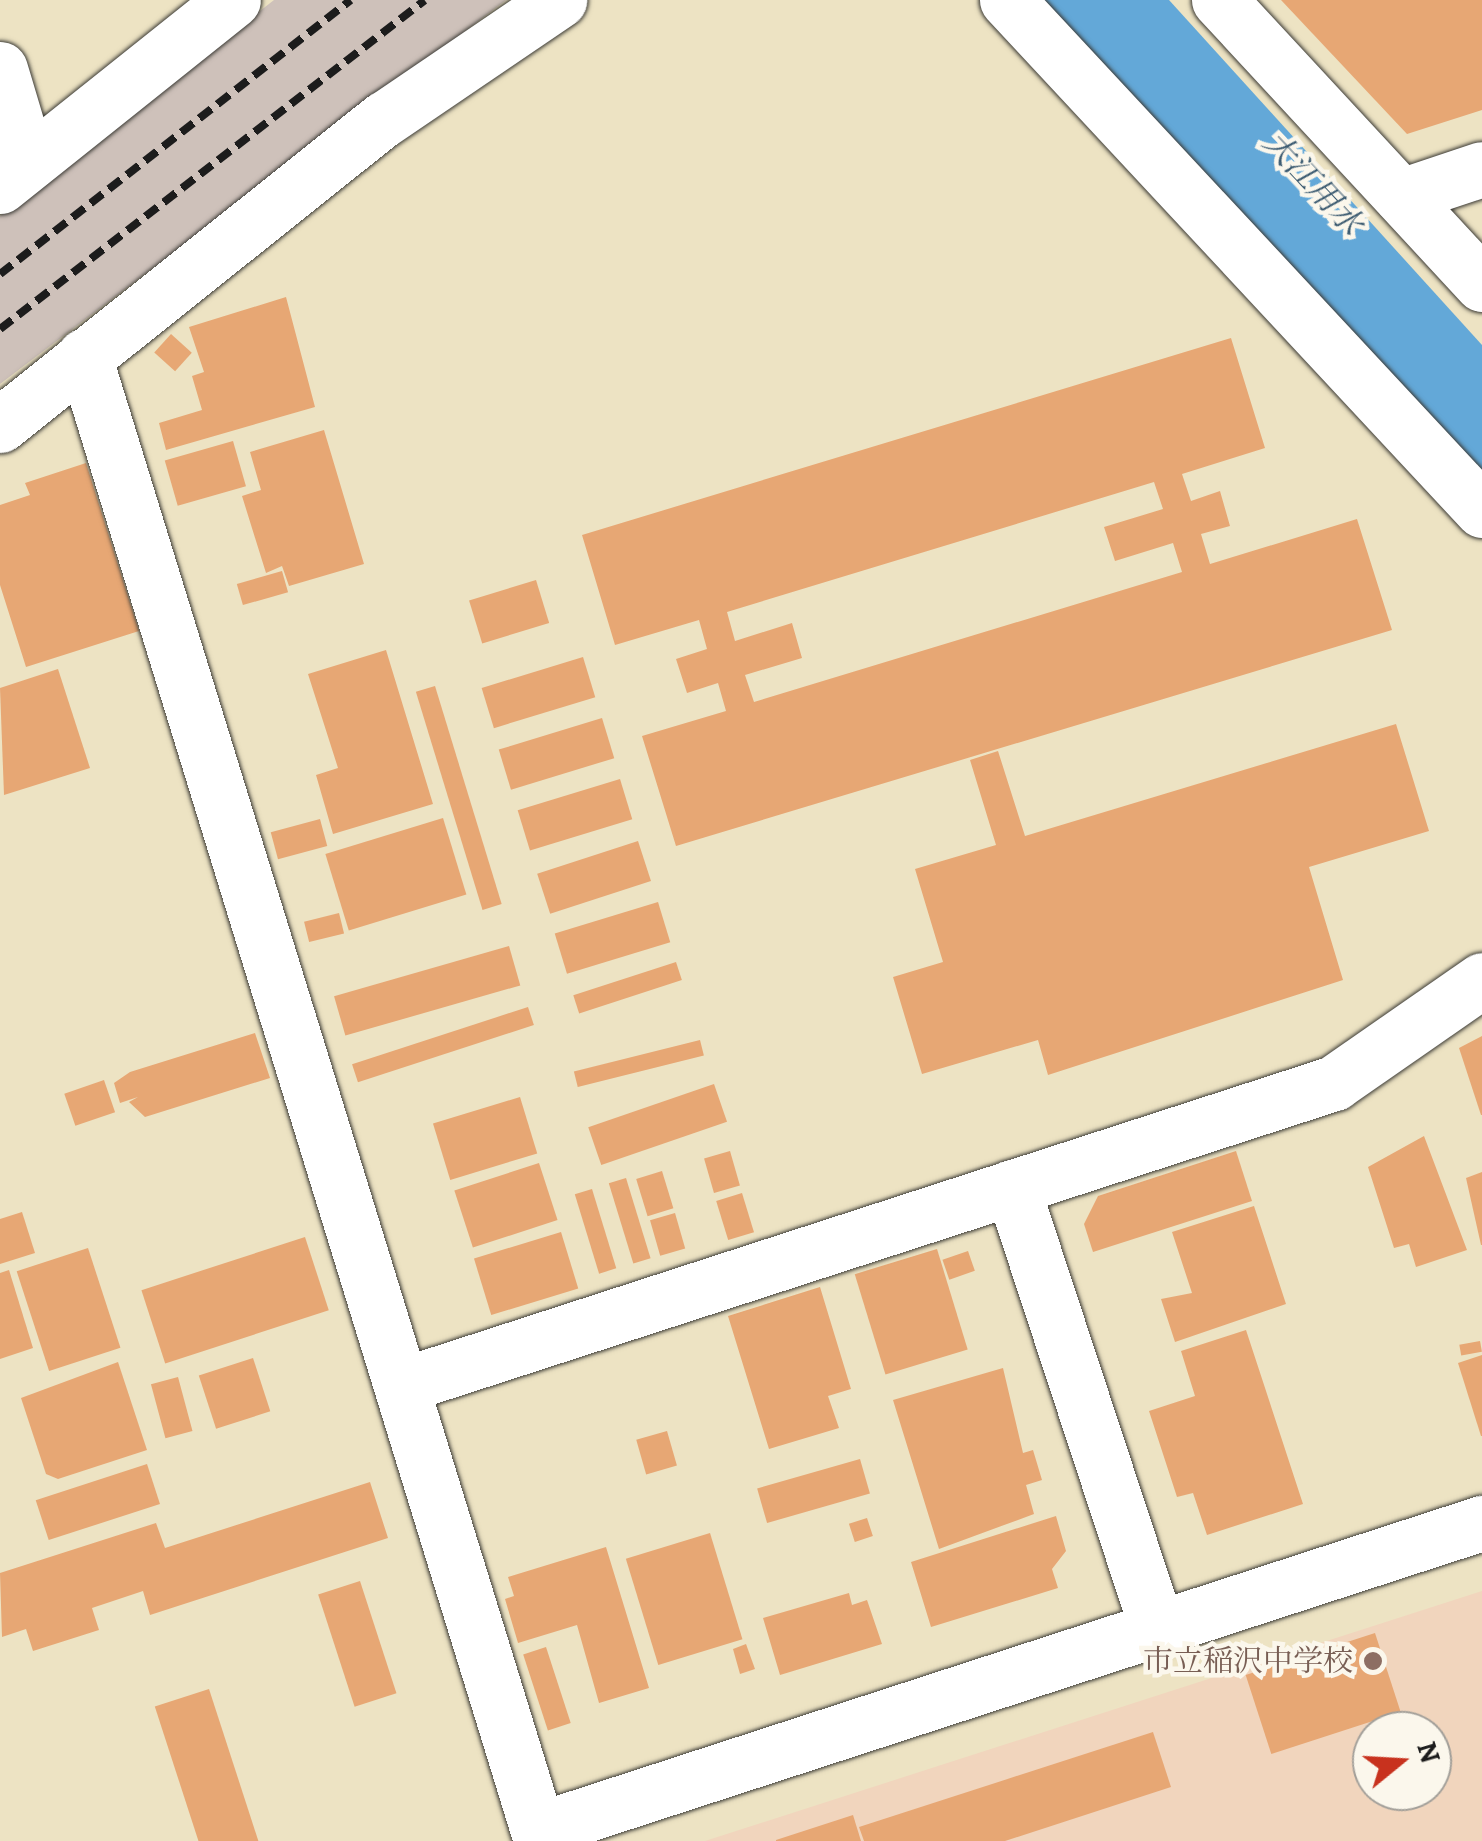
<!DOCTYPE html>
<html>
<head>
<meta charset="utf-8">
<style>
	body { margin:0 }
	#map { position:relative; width:1482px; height:1841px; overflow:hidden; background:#ede3c3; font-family:Alegreya,"Noto Serif JP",serif }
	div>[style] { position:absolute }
	.built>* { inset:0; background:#f1d5bd }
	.industrial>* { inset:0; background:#cec1ba }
	.water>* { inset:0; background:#63a8d8 }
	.building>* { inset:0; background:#e7a774; transform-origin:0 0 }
	.roads { filter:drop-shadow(0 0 2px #3b3a35) drop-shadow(0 0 2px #3b3a35) }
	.minor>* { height:55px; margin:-27.5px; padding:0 27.5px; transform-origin:27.5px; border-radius:27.5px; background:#fff }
	.tertiary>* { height:55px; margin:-27.5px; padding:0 27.5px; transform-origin:27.5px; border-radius:27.5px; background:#fff }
	.rail>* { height:8px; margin-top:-4px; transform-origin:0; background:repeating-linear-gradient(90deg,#1c1c1c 0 15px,transparent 0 23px) }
	.dots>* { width:28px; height:28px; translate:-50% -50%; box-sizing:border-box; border:5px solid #fbf7ec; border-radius:50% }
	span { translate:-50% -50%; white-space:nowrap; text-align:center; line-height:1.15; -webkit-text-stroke:9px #fbf7ec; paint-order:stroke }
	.education-label { font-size:30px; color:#785e54 }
	.right { translate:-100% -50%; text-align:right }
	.water-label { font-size:32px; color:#3c5b71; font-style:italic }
	.north { position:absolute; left:1352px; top:1711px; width:100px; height:100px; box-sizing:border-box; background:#fbf7ec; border:2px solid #a29f99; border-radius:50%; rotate:72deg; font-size:28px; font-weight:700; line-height:40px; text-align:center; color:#1c1c1c }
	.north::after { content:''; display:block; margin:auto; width:35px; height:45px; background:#c8321e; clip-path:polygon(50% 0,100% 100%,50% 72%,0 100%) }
</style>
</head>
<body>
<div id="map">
	<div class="built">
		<div style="clip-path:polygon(evenodd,1482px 1591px,1482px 1841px,705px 1841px,1482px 1591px,1372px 1731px,1432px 1731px,1432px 1791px,1372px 1791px,1372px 1731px)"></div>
	</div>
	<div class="industrial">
		<div style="clip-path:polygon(274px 0,506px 0,0 384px,0 216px)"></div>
	</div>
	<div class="water">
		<div style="clip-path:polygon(1038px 0,1169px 0,1482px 345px,1482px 475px)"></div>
	</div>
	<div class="building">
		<div style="clip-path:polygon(1281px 0,1482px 0,1482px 110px,1407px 134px)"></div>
		<div style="clip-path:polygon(286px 297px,315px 407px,166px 450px,159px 423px,202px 410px,192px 376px,204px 372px,189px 327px)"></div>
		<div style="left:171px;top:334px;width:28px;height:25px;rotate:42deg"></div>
		<div style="clip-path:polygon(evenodd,1231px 338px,1265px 448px,1182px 474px,1191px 501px,1220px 491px,1230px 526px,1201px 534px,1210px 564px,1357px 519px,1392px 630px,676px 846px,642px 736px,726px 711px,718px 683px,687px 693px,676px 659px,707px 649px,699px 620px,615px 645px,582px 535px,1231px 338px,1154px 482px,1163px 509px,1104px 527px,1115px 561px,1173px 543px,1182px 572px,754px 702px,745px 675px,802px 658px,792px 623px,735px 641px,727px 612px,1154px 482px)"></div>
		<div style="clip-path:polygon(324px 430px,364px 564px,289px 586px,282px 566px,266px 573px,242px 496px,261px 490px,250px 452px)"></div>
		<div style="left:233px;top:441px;width:47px;height:71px;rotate:74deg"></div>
		<div style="clip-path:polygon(86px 463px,139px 631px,26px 667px,0 585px,0 505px,30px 495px,25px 483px)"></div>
		<div style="left:282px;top:571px;width:22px;height:47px;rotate:74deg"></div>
		<div style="left:536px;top:580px;width:45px;height:70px;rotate:73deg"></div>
		<div style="clip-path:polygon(386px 650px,433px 804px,333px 834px,316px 775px,338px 768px,308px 674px)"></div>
		<div style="left:583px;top:657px;width:42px;height:106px;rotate:73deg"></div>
		<div style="clip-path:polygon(58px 669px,90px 768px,4px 795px,0 688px)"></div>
		<div style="left:435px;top:686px;width:228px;height:20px;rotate:73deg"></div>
		<div style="left:602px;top:718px;width:42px;height:108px;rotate:73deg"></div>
		<div style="clip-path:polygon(1396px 724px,1429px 831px,1309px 867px,1343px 980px,1048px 1075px,1038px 1040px,922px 1074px,893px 977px,943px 962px,915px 869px,996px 845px,970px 760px,998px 751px,1025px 836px)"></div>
		<div style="left:620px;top:779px;width:42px;height:107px;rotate:73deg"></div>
		<div style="left:443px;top:818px;width:80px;height:123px;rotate:73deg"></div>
		<div style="left:320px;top:819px;width:28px;height:51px;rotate:75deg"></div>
		<div style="left:638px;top:841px;width:42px;height:106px;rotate:72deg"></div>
		<div style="left:658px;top:902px;width:42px;height:108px;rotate:73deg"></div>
		<div style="left:339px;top:913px;width:21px;height:36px;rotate:76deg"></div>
		<div style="left:509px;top:946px;width:41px;height:182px;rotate:74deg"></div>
		<div style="left:676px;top:962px;width:19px;height:108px;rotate:72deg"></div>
		<div style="left:528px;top:1007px;width:19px;height:185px;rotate:72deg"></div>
		<div style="clip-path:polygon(255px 1033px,270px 1078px,145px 1117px,129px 1102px,138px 1097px,120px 1103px,114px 1083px,130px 1072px)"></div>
		<div style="clip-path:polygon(1482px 1036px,1482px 1115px,1481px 1115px,1459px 1048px)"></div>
		<div style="left:700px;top:1040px;width:16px;height:130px;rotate:76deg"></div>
		<div style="left:104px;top:1080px;width:34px;height:42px;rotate:71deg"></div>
		<div style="left:714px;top:1084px;width:40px;height:133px;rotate:71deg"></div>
		<div style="left:520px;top:1097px;width:59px;height:91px;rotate:73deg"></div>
		<div style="clip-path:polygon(1424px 1136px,1467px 1250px,1416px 1267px,1409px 1244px,1394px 1248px,1368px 1167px)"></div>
		<div style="left:730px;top:1151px;width:36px;height:27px;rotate:74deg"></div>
		<div style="clip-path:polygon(1236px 1151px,1252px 1201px,1093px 1252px,1084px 1224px,1098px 1196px)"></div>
		<div style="left:539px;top:1163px;width:60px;height:89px;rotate:72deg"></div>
		<div style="left:662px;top:1171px;width:39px;height:27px;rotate:73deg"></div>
		<div style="clip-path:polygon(1482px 1172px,1482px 1245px,1481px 1245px,1466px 1178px)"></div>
		<div style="left:626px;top:1178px;width:84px;height:18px;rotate:73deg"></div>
		<div style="left:592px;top:1189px;width:83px;height:18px;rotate:73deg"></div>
		<div style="left:742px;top:1193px;width:41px;height:27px;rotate:73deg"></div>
		<div style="clip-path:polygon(1254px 1206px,1286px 1304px,1175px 1342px,1161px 1299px,1192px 1293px,1172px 1232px)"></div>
		<div style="clip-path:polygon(22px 1212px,35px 1253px,0 1264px,0 1219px)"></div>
		<div style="left:675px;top:1213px;width:37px;height:26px;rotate:74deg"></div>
		<div style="left:561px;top:1232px;width:59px;height:91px;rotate:73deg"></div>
		<div style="left:305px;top:1237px;width:77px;height:172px;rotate:72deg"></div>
		<div style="left:88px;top:1248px;width:105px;height:75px;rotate:72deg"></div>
		<div style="left:937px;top:1249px;width:105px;height:86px;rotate:73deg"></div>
		<div style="left:968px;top:1251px;width:21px;height:27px;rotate:71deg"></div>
		<div style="clip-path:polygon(9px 1270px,33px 1348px,0 1359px,0 1273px)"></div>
		<div style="clip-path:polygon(820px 1287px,851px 1389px,828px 1396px,839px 1428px,769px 1449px,728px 1316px)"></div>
		<div style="clip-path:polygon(1246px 1330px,1303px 1504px,1207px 1535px,1193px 1493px,1177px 1497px,1149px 1411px,1195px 1396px,1181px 1351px)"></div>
		<div style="left:1480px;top:1341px;width:11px;height:21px;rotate:80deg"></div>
		<div style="clip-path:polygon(1482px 1355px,1482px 1436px,1481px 1436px,1458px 1363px)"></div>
		<div style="left:253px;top:1358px;width:56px;height:57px;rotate:72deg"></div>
		<div style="clip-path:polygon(118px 1362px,147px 1450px,58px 1479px,46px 1474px,21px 1398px)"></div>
		<div style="clip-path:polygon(1003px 1368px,1023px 1453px,1033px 1450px,1042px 1480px,1026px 1485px,1034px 1514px,939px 1549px,893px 1400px)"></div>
		<div style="left:178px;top:1377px;width:56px;height:28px;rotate:75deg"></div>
		<div style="left:667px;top:1431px;width:36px;height:32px;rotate:74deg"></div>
		<div style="left:860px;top:1459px;width:36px;height:107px;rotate:74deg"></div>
		<div style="left:147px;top:1464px;width:42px;height:117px;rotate:72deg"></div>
		<div style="clip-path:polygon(370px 1482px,388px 1538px,150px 1615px,143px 1591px,92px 1608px,99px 1630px,33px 1651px,26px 1629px,2px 1637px,0 1573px,156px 1523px,165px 1548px)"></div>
		<div style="clip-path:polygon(1056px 1516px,1066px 1551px,1052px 1569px,1058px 1588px,931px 1627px,911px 1562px)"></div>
		<div style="left:867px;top:1518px;width:19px;height:19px;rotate:72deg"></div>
		<div style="left:710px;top:1533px;width:111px;height:88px;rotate:73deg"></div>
		<div style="clip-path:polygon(606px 1547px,649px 1688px,599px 1703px,577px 1625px,518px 1643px,505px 1599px,514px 1596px,508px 1577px)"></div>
		<div style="left:360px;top:1581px;width:118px;height:44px;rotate:72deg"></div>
		<div style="clip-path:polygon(849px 1593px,852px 1605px,867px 1600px,882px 1644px,780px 1675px,763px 1618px)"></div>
		<div style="left:1375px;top:1633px;width:83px;height:136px;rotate:72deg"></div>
		<div style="clip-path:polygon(746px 1644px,755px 1669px,740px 1674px,733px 1649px)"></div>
		<div style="left:546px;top:1647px;width:80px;height:24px;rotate:72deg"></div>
		<div style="left:209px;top:1689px;width:160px;height:57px;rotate:72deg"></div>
		<div style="clip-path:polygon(1153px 1732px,1171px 1787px,1005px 1841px,864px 1841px,859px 1827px)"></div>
		<div style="clip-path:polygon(853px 1815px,861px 1841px,776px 1841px,776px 1840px)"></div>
	</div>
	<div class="roads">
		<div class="minor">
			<div style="left:1007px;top:0;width:697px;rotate:47.04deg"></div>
			<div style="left:1219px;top:0;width:387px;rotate:47.2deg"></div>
			<div style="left:0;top:69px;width:98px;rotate:73.4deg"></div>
			<div style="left:0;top:186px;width:298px;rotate:-38.6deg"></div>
			<div style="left:1401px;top:196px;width:85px;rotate:-18.4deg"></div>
			<div style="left:84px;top:356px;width:1554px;rotate:72.89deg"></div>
			<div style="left:0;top:425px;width:491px;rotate:-38.6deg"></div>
			<div style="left:384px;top:119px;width:212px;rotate:-34.2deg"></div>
			<div style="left:1012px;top:1187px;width:465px;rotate:71.8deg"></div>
			<div style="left:403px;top:1385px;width:979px;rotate:-17.97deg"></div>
			<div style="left:1334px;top:1083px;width:180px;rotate:-34.8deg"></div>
		</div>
		<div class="tertiary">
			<div style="left:538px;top:1830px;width:993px;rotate:-18.02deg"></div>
		</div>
	</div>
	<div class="rail">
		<div style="left:0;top:274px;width:445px;rotate:-38deg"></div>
		<div style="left:0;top:329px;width:537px;rotate:-37.74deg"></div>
	</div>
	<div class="dots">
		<div style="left:1373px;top:1661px;background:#8d6e63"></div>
	</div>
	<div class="education-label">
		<span class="right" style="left:1353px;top:1661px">市立稲沢中学校</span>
	</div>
	<div class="water-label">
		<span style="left:1313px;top:183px;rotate:47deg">大江用水</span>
	</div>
	<div class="north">N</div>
</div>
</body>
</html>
